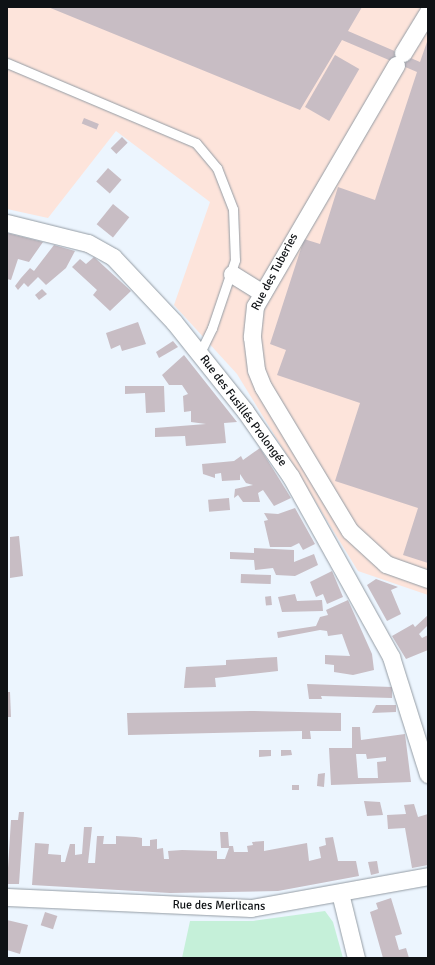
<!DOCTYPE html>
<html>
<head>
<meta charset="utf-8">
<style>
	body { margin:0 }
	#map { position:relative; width:435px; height:965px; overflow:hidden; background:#ecf5fe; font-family:Signika,sans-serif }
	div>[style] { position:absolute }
	.industrial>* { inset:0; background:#fde4db }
	.green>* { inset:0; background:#c5f0d9 }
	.building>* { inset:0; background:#c8bdc4; transform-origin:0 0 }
	.roads { filter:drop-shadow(0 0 1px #949ca4) drop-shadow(0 0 1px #949ca4) }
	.service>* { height:9px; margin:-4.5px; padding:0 4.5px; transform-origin:4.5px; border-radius:4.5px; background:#fff }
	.minor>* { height:17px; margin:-8.5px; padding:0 8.5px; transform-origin:8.5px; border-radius:8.5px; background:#fff }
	span { translate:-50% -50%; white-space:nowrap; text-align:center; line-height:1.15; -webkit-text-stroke:3px #fff; paint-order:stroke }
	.street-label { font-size:12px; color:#0f1215 }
	.frame { position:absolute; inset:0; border:8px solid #0f1215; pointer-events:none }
</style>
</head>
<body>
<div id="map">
	<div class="industrial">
		<div style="clip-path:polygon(7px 7px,428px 7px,428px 595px,358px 571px,237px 374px,174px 305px,210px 202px,116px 131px,48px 218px,7px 209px)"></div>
	</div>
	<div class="green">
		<div style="clip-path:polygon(325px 911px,333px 922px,343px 958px,182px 958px,190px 921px,253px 921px)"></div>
	</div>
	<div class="building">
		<div style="clip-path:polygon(48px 7px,362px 7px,348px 31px,420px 62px,428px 39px,428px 563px,403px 555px,418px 508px,335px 481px,360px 403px,277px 375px,286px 350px,270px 344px,304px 239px,320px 244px,338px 187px,375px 200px,417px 72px,342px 40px,300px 110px)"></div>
		<div style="left:335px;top:55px;width:28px;height:60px;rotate:30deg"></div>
		<div style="left:84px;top:118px;width:16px;height:6px;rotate:22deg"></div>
		<div style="left:122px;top:137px;width:8px;height:16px;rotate:45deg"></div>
		<div style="left:108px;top:168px;width:18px;height:18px;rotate:41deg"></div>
		<div style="left:113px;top:204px;width:21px;height:26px;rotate:39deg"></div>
		<div style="clip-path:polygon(7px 233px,43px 242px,29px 262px,18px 259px,11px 280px,7px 279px)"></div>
		<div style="clip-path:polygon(54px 245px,75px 251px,66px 268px,46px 285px,38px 277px,28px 287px,24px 283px,18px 290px,15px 286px,21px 278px,30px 268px,34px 271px)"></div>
		<div style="clip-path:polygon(94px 257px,131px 291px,110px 311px,93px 295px,97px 290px,72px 267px,80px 259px,86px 264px)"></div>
		<div style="clip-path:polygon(42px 289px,47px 294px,39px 300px,35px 295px)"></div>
		<div style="clip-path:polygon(138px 322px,146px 344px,122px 351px,120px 345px,111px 349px,106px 333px)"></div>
		<div style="clip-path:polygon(173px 341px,178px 347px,159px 358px,156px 352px)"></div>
		<div style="clip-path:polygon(184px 355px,237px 422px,224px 423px,226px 443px,186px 446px,185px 436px,155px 437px,155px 428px,206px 424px,191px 422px,191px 411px,184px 412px,183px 396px,188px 394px,182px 385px,169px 385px,162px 375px)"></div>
		<div style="clip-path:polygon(125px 386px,164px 386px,165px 412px,146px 413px,145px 393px,125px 394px)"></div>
		<div style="clip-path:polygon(260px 448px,291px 498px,274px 506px,263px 490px,258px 493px,260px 502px,243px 502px,238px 495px,234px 498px,235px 489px,253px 485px,246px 483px,240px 474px,240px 480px,222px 481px,221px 473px,215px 474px,215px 478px,203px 474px,202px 464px,234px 461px,241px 456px,243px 460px)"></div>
		<div style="left:229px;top:498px;width:12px;height:21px;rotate:85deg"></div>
		<div style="clip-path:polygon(295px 508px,315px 544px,303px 550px,299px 543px,291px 547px,270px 547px,264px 521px,268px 520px,264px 513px,278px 514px)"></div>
		<div style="clip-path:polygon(19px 536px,23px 576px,10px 578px,10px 537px)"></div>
		<div style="clip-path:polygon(254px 548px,294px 550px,294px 562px,314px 554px,318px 565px,295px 576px,276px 575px,273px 568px,255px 570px,254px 560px,230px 559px,230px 552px,254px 553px)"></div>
		<div style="clip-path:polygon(332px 571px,343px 597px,327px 604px,323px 594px,316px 597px,310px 582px)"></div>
		<div style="left:241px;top:574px;width:30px;height:9px;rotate:2deg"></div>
		<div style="clip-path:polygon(376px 579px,398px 587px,391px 590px,401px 614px,387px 621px,367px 585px)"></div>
		<div style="clip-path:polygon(295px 594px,297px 601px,322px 600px,323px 611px,282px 612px,278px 597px)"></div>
		<div style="left:271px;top:596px;width:9px;height:6px;rotate:84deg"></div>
		<div style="clip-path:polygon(348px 600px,372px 654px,374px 670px,353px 675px,334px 672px,334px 665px,325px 664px,325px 655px,350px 656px,342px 634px,328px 636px,327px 631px,320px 630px,278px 638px,277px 632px,316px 626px,320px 617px,328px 615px,326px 610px)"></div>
		<div style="clip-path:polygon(428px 615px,428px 625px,419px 634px,422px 638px,428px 635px,428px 650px,406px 659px,392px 636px,413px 624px,415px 627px)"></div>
		<div style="clip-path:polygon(277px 657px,278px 671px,215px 678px,216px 687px,184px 688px,186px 667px,226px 665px,226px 660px)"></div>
		<div style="clip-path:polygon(307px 684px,392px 687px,392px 698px,321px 696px,322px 699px,309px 699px)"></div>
		<div style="clip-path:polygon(7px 692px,10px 692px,11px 717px,7px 717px)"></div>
		<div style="clip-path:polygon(376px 705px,396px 705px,396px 712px,372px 713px)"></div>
		<div style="clip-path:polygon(251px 711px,341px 713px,341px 731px,310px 731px,311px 739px,302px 739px,302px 731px,128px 735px,127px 713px)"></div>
		<div style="clip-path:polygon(evenodd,352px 727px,360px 727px,361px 740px,405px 734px,411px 782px,331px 785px,329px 748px,352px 748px,352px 727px,356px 754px,366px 754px,367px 759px,386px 757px,386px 761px,377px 762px,378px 778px,358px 778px,356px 754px)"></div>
		<div style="clip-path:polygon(259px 750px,271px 750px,271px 756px,259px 757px)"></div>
		<div style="clip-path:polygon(281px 750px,291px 750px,292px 755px,281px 756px)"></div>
		<div style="clip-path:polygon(325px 773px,324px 787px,317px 786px,318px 774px)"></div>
		<div style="left:292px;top:785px;width:7px;height:5px"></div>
		<div style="clip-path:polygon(364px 801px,380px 802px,383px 815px,367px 816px)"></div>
		<div style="clip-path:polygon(414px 804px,418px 817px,428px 814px,428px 865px,412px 868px,405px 828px,388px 829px,387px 815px,406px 814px,404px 805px)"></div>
		<div style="clip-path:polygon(19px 812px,24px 812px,19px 884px,7px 884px,11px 820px,18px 820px)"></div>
		<div style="clip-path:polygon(84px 827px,92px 827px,88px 863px,95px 863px,97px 836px,104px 836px,103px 844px,116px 844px,116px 836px,136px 837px,142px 838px,142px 846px,150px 846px,150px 840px,157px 839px,157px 849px,163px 848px,164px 859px,169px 859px,168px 851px,182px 850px,217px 851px,217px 859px,225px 859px,229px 848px,221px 848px,220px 832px,228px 832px,229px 846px,233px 846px,234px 852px,248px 852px,247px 846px,253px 845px,252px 842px,264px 841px,264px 851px,307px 843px,309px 861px,321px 858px,319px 847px,326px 845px,325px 838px,333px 837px,338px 861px,356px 861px,359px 876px,278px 891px,170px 893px,32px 885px,35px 843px,49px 844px,48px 854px,61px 855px,61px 862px,65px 862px,70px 844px,75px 844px,75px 855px,82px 854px)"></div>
		<div style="clip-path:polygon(377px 861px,379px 873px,371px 875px,368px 862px)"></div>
		<div style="clip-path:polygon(391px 898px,402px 934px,395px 936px,399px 950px,406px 948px,409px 958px,383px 958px,370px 912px,378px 909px,376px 903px)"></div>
		<div style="left:45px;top:912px;width:13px;height:14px;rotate:18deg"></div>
		<div style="clip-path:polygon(7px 920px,28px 925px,20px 954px,7px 950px)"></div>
	</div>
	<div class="roads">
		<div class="service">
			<div style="left:7px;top:63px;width:205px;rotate:22.9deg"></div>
			<div style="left:196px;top:143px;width:33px;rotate:50deg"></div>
			<div style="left:217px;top:168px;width:44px;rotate:68.7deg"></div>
			<div style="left:233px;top:209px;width:51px;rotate:87.8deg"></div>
			<div style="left:235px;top:260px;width:72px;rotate:108.7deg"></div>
			<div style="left:212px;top:328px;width:28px;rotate:116deg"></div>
		</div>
		<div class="minor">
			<div style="left:403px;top:53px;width:48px;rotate:-58.6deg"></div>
			<div style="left:396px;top:65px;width:279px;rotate:120.3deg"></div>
			<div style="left:255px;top:306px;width:31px;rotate:96deg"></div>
			<div style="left:252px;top:337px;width:33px;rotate:83deg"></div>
			<div style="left:256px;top:370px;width:18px;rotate:68deg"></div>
			<div style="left:263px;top:387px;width:168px;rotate:58.9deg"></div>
			<div style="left:350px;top:531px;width:49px;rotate:42.5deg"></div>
			<div style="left:386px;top:564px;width:45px;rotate:19.7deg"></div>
			<div style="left:7px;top:223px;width:83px;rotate:13.9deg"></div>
			<div style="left:88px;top:243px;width:29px;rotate:29deg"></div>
			<div style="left:113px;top:257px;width:89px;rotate:46.8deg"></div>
			<div style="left:174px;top:322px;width:114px;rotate:51.4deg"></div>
			<div style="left:245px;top:411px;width:80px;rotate:55.1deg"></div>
			<div style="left:291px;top:477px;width:206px;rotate:60.9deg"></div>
			<div style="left:391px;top:657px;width:123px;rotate:72.5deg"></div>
			<div style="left:232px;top:274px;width:36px;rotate:32deg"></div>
			<div style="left:340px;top:893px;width:67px;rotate:76.2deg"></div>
			<div style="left:7px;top:897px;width:244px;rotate:2.6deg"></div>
			<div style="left:251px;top:908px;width:180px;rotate:-10.2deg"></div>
		</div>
	</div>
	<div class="street-label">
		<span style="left:275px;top:272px;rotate:-62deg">Rue des Tuberies</span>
		<span style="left:243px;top:411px;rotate:53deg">Rue des Fusillés Prolongée</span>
		<span style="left:219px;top:906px;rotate:1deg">Rue des Merlicans</span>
	</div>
	<div class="frame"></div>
</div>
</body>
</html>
